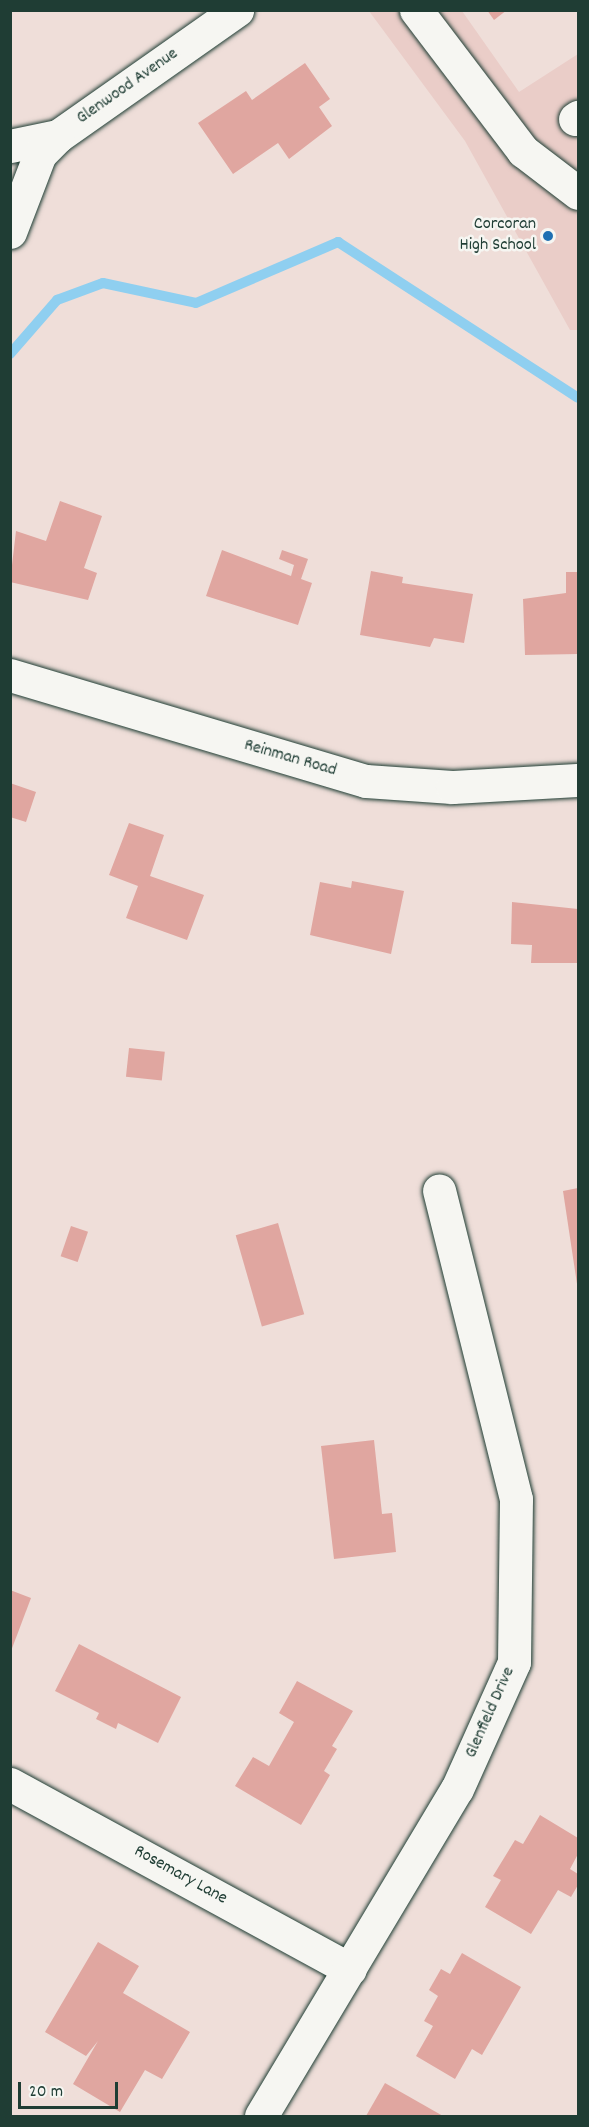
<!DOCTYPE html>
<html>
<head>
<meta charset="utf-8">
<style>
	body { margin:0 }
	#map { position:relative; width:589px; height:2127px; overflow:hidden; background:#efded9; font-family:Dekko,sans-serif }
	div>[style] { position:absolute }
	.built>* { inset:0; background:#eacdc8 }
	.stream>* { height:10px; margin:-5px; padding:0 5px; transform-origin:5px; border-radius:5px; background:#8fcff0 }
	.building>* { inset:0; background:#e0a6a0; transform-origin:0 0 }
	.roads { filter:drop-shadow(0 0 2px #1f3d34) drop-shadow(0 0 2px #1f3d34) }
	.minor>* { height:33px; margin:-16.5px; padding:0 16.5px; transform-origin:16.5px; border-radius:16.5px; background:#f6f6f2 }
	.dots>* { width:16px; height:16px; translate:-50% -50%; box-sizing:border-box; border:3px solid #f6f6f2; border-radius:50% }
	span { translate:-50% -50%; white-space:nowrap; text-align:center; line-height:1.15; -webkit-text-stroke:5px #f6f6f2; paint-order:stroke }
	.street-label { font-size:18px; color:#1f3d34 }
	.poi-label { font-size:18px; color:#1f3d34 }
	.right { translate:-100% -50%; text-align:right }
	.frame { position:absolute; inset:0; border:12px solid #1f3d34; pointer-events:none }
	.scale { position:absolute; left:18px; top:2082px; width:100px; height:27px; box-sizing:border-box; border:3px solid #1f3d34; border-top:0; padding-left:8px; font-size:18px; line-height:21px; white-space:nowrap; color:#1f3d34; -webkit-text-stroke:4px #f6f6f2; paint-order:stroke }
</style>
</head>
<body>
<div id="map">
	<div class="built">
		<div style="clip-path:polygon(369px 11px,462px 11px,519px 92px,578px 54px,578px 330px,570px 330px,465px 141px)"></div>
	</div>
	<div class="stream">
		<div style="left:10px;top:354px;width:72px;rotate:-49deg"></div>
		<div style="left:57px;top:300px;width:49px;rotate:-20.3deg"></div>
		<div style="left:103px;top:283px;width:95px;rotate:12.1deg"></div>
		<div style="left:196px;top:303px;width:155px;rotate:-23.2deg"></div>
		<div style="left:338px;top:242px;width:286px;rotate:33deg"></div>
	</div>
	<div class="building">
		<div style="clip-path:polygon(487px 10px,507px 10px,494px 20px)"></div>
		<div style="clip-path:polygon(305px 63px,330px 99px,319px 107px,332px 126px,289px 159px,278px 143px,233px 174px,198px 123px,246px 91px,252px 100px)"></div>
		<div style="clip-path:polygon(60px 501px,102px 516px,84px 568px,97px 573px,88px 600px,10px 582px,16px 531px,46px 541px)"></div>
		<div style="clip-path:polygon(222px 550px,291px 576px,294px 565px,279px 559px,282px 550px,308px 559px,301px 579px,312px 583px,298px 625px,206px 596px)"></div>
		<div style="clip-path:polygon(371px 571px,403px 577px,402px 583px,473px 594px,464px 643px,434px 638px,430px 647px,360px 635px)"></div>
		<div style="clip-path:polygon(566px 572px,578px 572px,578px 654px,525px 655px,523px 599px,566px 593px)"></div>
		<div style="clip-path:polygon(10px 783px,36px 792px,26px 822px,10px 817px)"></div>
		<div style="clip-path:polygon(129px 823px,164px 835px,150px 876px,204px 895px,187px 940px,126px 918px,138px 886px,109px 875px)"></div>
		<div style="clip-path:polygon(352px 881px,404px 891px,391px 954px,310px 935px,320px 882px,351px 888px)"></div>
		<div style="clip-path:polygon(512px 902px,578px 909px,578px 963px,531px 963px,532px 945px,511px 944px)"></div>
		<div style="left:129px;top:1048px;width:36px;height:29px;rotate:6deg"></div>
		<div style="clip-path:polygon(578px 1188px,578px 1284px,577px 1284px,563px 1191px)"></div>
		<div style="left:278px;top:1223px;width:95px;height:44px;rotate:74deg"></div>
		<div style="left:71px;top:1226px;width:18px;height:32px;rotate:19deg"></div>
		<div style="clip-path:polygon(374px 1440px,382px 1514px,392px 1513px,396px 1552px,334px 1559px,321px 1446px)"></div>
		<div style="clip-path:polygon(10px 1590px,31px 1598px,11px 1651px,10px 1651px)"></div>
		<div style="clip-path:polygon(79px 1644px,181px 1697px,158px 1743px,118px 1723px,116px 1729px,96px 1719px,99px 1713px,55px 1691px)"></div>
		<div style="clip-path:polygon(297px 1681px,353px 1711px,332px 1746px,337px 1749px,324px 1771px,330px 1775px,301px 1825px,235px 1786px,253px 1757px,269px 1766px,294px 1722px,279px 1713px)"></div>
		<div style="clip-path:polygon(540px 1815px,578px 1838px,578px 1854px,570px 1869px,578px 1874px,578px 1885px,571px 1897px,558px 1890px,531px 1934px,485px 1907px,501px 1880px,493px 1876px,515px 1840px,523px 1844px)"></div>
		<div style="clip-path:polygon(98px 1942px,139px 1966px,123px 1993px,190px 2032px,162px 2079px,145px 2070px,120px 2112px,73px 2084px,98px 2041px,86px 2056px,45px 2032px)"></div>
		<div style="clip-path:polygon(462px 1953px,521px 1987px,482px 2055px,472px 2049px,455px 2079px,416px 2056px,433px 2026px,424px 2021px,438px 1996px,429px 1990px,441px 1969px,450px 1974px)"></div>
		<div style="clip-path:polygon(385px 2083px,443px 2116px,366px 2116px)"></div>
	</div>
	<div class="roads">
		<div class="minor">
			<div style="left:416px;top:10px;width:177px;rotate:52.8deg"></div>
			<div style="left:523px;top:151px;width:69px;rotate:37.4deg"></div>
			<div style="left:575px;top:119px;width:4px;rotate:-34deg"></div>
			<div style="left:10px;top:146px;width:49px;rotate:-11.8deg"></div>
			<div style="left:58px;top:136px;width:219px;rotate:-35.1deg"></div>
			<div style="left:10px;top:232px;width:84px;rotate:-69deg"></div>
			<div style="left:40px;top:154px;width:25px;rotate:-45deg"></div>
			<div style="left:10px;top:675px;width:371px;rotate:16.6deg"></div>
			<div style="left:366px;top:781px;width:86px;rotate:4deg"></div>
			<div style="left:452px;top:787px;width:126px;rotate:-3.2deg"></div>
			<div style="left:10px;top:1784px;width:387px;rotate:28.6deg"></div>
			<div style="left:261px;top:2116px;width:381px;rotate:-59.1deg"></div>
			<div style="left:457px;top:1789px;width:139px;rotate:-65.8deg"></div>
			<div style="left:514px;top:1662px;width:163px;rotate:-89.3deg"></div>
			<div style="left:516px;top:1499px;width:318px;rotate:-104deg"></div>
		</div>
	</div>
	<div class="dots">
		<div style="left:548px;top:236px;background:#1f6fb2"></div>
	</div>
	<div class="street-label">
		<span style="left:128px;top:87px;rotate:-35deg">Glenwood Avenue</span>
		<span style="left:290px;top:759px;rotate:16deg">Reinman Road</span>
		<span style="left:491px;top:1713px;rotate:-66deg">Glenfield Drive</span>
		<span style="left:180px;top:1876px;rotate:29deg">Rosemary Lane</span>
	</div>
	<div class="poi-label">
		<span class="right" style="left:536px;top:236px">Corcoran<br>High School</span>
	</div>
	<div class="frame"></div>
	<div class="scale">20 m</div>
</div>
</body>
</html>
